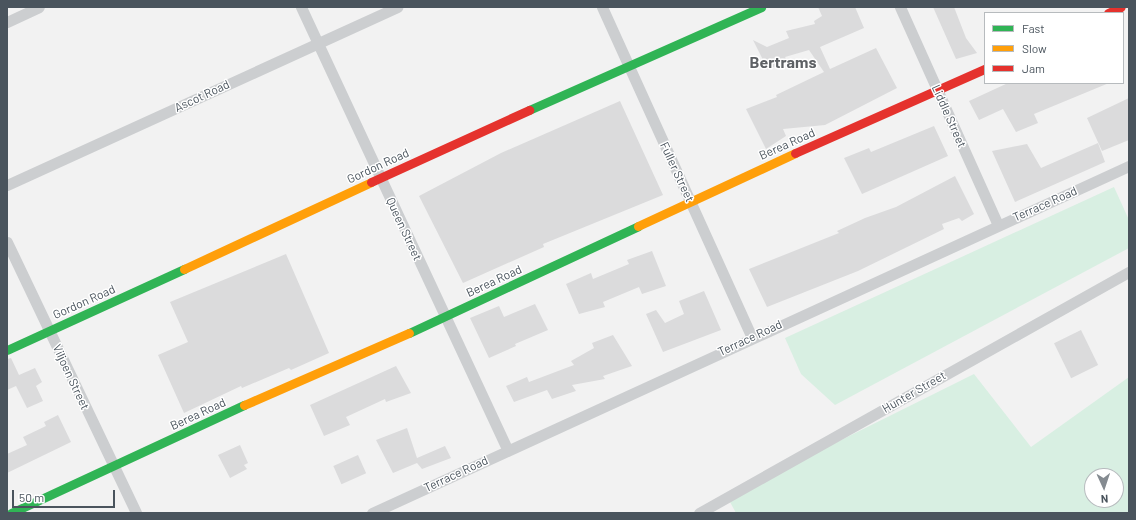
<!DOCTYPE html>
<html>
<head>
<meta charset="utf-8">
<style>
	body { margin:0 }
	#map { position:relative; width:1136px; height:520px; overflow:hidden; background:#f2f2f2; font-family:Barlow,sans-serif }
	div>[style] { position:absolute }
	.green>* { inset:0; background:#d8efe2 }
	.building>* { inset:0; background:#dbdbdc; transform-origin:0 0 }
	.street>* { height:11px; margin:-5.5px; padding:0 5.5px; transform-origin:5.5px; border-radius:5.5px; background:#ccced0 }
	.fast>* { height:9px; margin:-4.5px; padding:0 4.5px; transform-origin:4.5px; border-radius:4.5px; background:#30b455 }
	.slow>* { height:9px; margin:-4.5px; padding:0 4.5px; transform-origin:4.5px; border-radius:4.5px; background:#ff9f0a }
	.jam>* { height:9px; margin:-4.5px; padding:0 4.5px; transform-origin:4.5px; border-radius:4.5px; background:#e5322d }
	span { translate:-50% -50%; white-space:nowrap; text-align:center; line-height:1.15; -webkit-text-stroke:3px #fff; paint-order:stroke }
	.street-label { font-size:12px; color:#4a545d }
	.district-label { font-size:16px; color:#5e6165; font-weight:700 }
	.frame { position:absolute; inset:0; border:8px solid #4a545d; pointer-events:none }
	.legend { position:absolute; left:984px; top:12px; width:140px; height:72px; box-sizing:border-box; background:#fff; border:1px solid #b7bbbe; margin:0; padding:5px 7px; list-style:none; font-size:12px; color:#4a545d }
	.legend li { display:flex; align-items:center; gap:8px; height:20px }
	.legend b { width:20px; border:1px solid #b7bbbe }
	.north { position:absolute; left:1084px; top:468px; width:40px; height:40px; box-sizing:border-box; background:#fff; border:1px solid #b7bbbe; border-radius:50%; rotate:177deg; font-size:11px; font-weight:700; line-height:16px; text-align:center; color:#4a545d }
	.north::after { content:''; display:block; margin:auto; width:14px; height:18px; background:#858b91; clip-path:polygon(50% 0,100% 100%,50% 72%,0 100%) }
	.scale { position:absolute; left:12px; top:490px; width:103px; height:18px; box-sizing:border-box; border:2px solid #4a545d; border-top:0; padding-left:5px; font-size:12px; line-height:14px; white-space:nowrap; color:#4a545d; -webkit-text-stroke:3px #fff; paint-order:stroke }
</style>
</head>
<body>
<div id="map">
	<div class="green">
		<div style="clip-path:polygon(1114px 187px,1129px 220px,1129px 248px,835px 405px,801px 374px,785px 338px)"></div>
		<div style="clip-path:polygon(evenodd,974px 374px,1031px 447px,1129px 377px,1129px 513px,736px 513px,730px 502px,815px 453px,974px 374px,1092px 476px,1116px 476px,1116px 500px,1092px 500px,1092px 476px)"></div>
	</div>
	<div class="building">
		<div style="clip-path:polygon(818px 7px,855px 7px,864px 28px,820px 47px,830px 69px,876px 48px,897px 88px,825px 125px,783px 129px,786px 136px,766px 149px,746px 109px,777px 97px,776px 95px,824px 72px,809px 50px,785px 57px,787px 60px,768px 70px,753px 40px,767px 47px,789px 38px,786px 31px,815px 24px,814px 21px,822px 16px)"></div>
		<div style="clip-path:polygon(933px 7px,954px 7px,966px 38px,977px 53px,956px 59px)"></div>
		<div style="clip-path:polygon(1008px 83px,1109px 83px,1034px 114px,1038px 123px,1016px 132px,1003px 109px,979px 120px,969px 101px)"></div>
		<div style="clip-path:polygon(1129px 98px,1129px 140px,1102px 151px,1087px 118px)"></div>
		<div style="clip-path:polygon(620px 101px,663px 195px,543px 244px,544px 247px,463px 283px,419px 196px,501px 153px)"></div>
		<div style="clip-path:polygon(934px 126px,948px 156px,862px 194px,844px 158px,869px 148px,871px 152px)"></div>
		<div style="clip-path:polygon(1098px 143px,1105px 162px,1015px 202px,992px 151px,1027px 144px,1041px 168px)"></div>
		<div style="clip-path:polygon(955px 176px,974px 214px,962px 221px,959px 218px,942px 224px,944px 229px,858px 271px,767px 307px,749px 269px,839px 233px,837px 231px,865px 218px,896px 207px)"></div>
		<div style="clip-path:polygon(652px 251px,666px 286px,642px 294px,639px 287px,603px 302px,605px 307px,579px 314px,566px 284px,591px 273px,593px 279px,629px 264px,627px 260px)"></div>
		<div style="clip-path:polygon(286px 254px,329px 353px,291px 370px,289px 368px,242px 388px,241px 386px,184px 413px,158px 355px,188px 342px,170px 302px)"></div>
		<div style="clip-path:polygon(704px 291px,721px 330px,663px 352px,646px 314px,656px 310px,665px 323px,684px 314px,679px 301px)"></div>
		<div style="clip-path:polygon(535px 304px,548px 330px,515px 344px,516px 346px,489px 358px,470px 318px,499px 306px,504px 317px)"></div>
		<div style="left:1081px;top:330px;width:39px;height:30px;rotate:64deg"></div>
		<div style="clip-path:polygon(613px 335px,632px 366px,603px 376px,605px 379px,572px 385px,576px 391px,552px 399px,547px 390px,514px 402px,506px 386px,527px 377px,529px 382px,574px 365px,571px 361px,594px 348px,592px 343px)"></div>
		<div style="clip-path:polygon(11px 358px,19px 375px,35px 368px,42px 382px,36px 386px,43px 401px,27px 408px,16px 386px,7px 390px,7px 359px)"></div>
		<div style="clip-path:polygon(396px 366px,411px 393px,386px 402px,385px 399px,346px 417px,350px 425px,324px 436px,310px 405px)"></div>
		<div style="clip-path:polygon(58px 415px,71px 442px,7px 473px,7px 454px,27px 445px,23px 437px,46px 426px,44px 422px)"></div>
		<div style="clip-path:polygon(407px 428px,417px 458px,445px 446px,451px 458px,422px 469px,417px 463px,393px 473px,376px 440px)"></div>
		<div style="clip-path:polygon(240px 445px,248px 463px,244px 465px,247px 469px,230px 478px,218px 455px)"></div>
		<div style="left:358px;top:455px;width:20px;height:27px;rotate:66deg"></div>
	</div>
	<div class="street">
		<div style="left:301px;top:7px;width:489px;rotate:65deg"></div>
		<div style="left:602px;top:7px;width:362px;rotate:65.6deg"></div>
		<div style="left:900px;top:7px;width:239px;rotate:65.8deg"></div>
		<div style="left:7px;top:22px;width:35px;rotate:-25deg"></div>
		<div style="left:7px;top:185px;width:429px;rotate:-24.5deg"></div>
		<div style="left:7px;top:242px;width:300px;rotate:64.5deg"></div>
		<div style="left:372px;top:513px;width:833px;rotate:-24.63deg"></div>
		<div style="left:699px;top:513px;width:493px;rotate:-29.3deg"></div>
	</div>
	<div class="fast">
		<div style="left:529px;top:110px;width:254px;rotate:-23.9deg"></div>
		<div style="left:409px;top:333px;width:253px;rotate:-25deg"></div>
		<div style="left:7px;top:350px;width:195px;rotate:-24.6deg"></div>
		<div style="left:11px;top:513px;width:257px;rotate:-24.9deg"></div>
	</div>
	<div class="slow">
		<div style="left:638px;top:226px;width:173px;rotate:-24.9deg"></div>
		<div style="left:184px;top:269px;width:206px;rotate:-24.9deg"></div>
		<div style="left:244px;top:405px;width:180px;rotate:-23.6deg"></div>
	</div>
	<div class="jam">
		<div style="left:1108px;top:13px;width:14px;rotate:-25deg"></div>
		<div style="left:795px;top:153px;width:208px;rotate:-23.9deg"></div>
		<div style="left:371px;top:182px;width:174px;rotate:-24.5deg"></div>
	</div>
	<div class="street-label">
		<span style="left:202px;top:96px;rotate:-25deg">Ascot Road</span>
		<span style="left:949px;top:116px;rotate:66deg">Liddle Street</span>
		<span style="left:787px;top:144px;rotate:-24deg">Berea Road</span>
		<span style="left:378px;top:166px;rotate:-25deg">Gordon Road</span>
		<span style="left:677px;top:172px;rotate:65deg">Fuller Street</span>
		<span style="left:1045px;top:204px;rotate:-24deg">Terrace Road</span>
		<span style="left:404px;top:229px;rotate:65deg">Queen Street</span>
		<span style="left:494px;top:281px;rotate:-25deg">Berea Road</span>
		<span style="left:84px;top:302px;rotate:-24deg">Gordon Road</span>
		<span style="left:750px;top:338px;rotate:-25deg">Terrace Road</span>
		<span style="left:71px;top:377px;rotate:65deg">Viljoen Street</span>
		<span style="left:914px;top:392px;rotate:-30deg">Hunter Street</span>
		<span style="left:198px;top:414px;rotate:-25deg">Berea Road</span>
		<span style="left:456px;top:474px;rotate:-25deg">Terrace Road</span>
	</div>
	<div class="district-label">
		<span style="left:783px;top:62px">Bertrams</span>
	</div>
	<div class="frame"></div>
	<ul class="legend">
	<li><b style="height:5px;background:#30b455"></b>Fast</li>
	<li><b style="height:5px;background:#ff9f0a"></b>Slow</li>
	<li><b style="height:5px;background:#e5322d"></b>Jam</li>
	</ul>
	<div class="north">N</div>
	<div class="scale">50 m</div>
</div>
</body>
</html>
